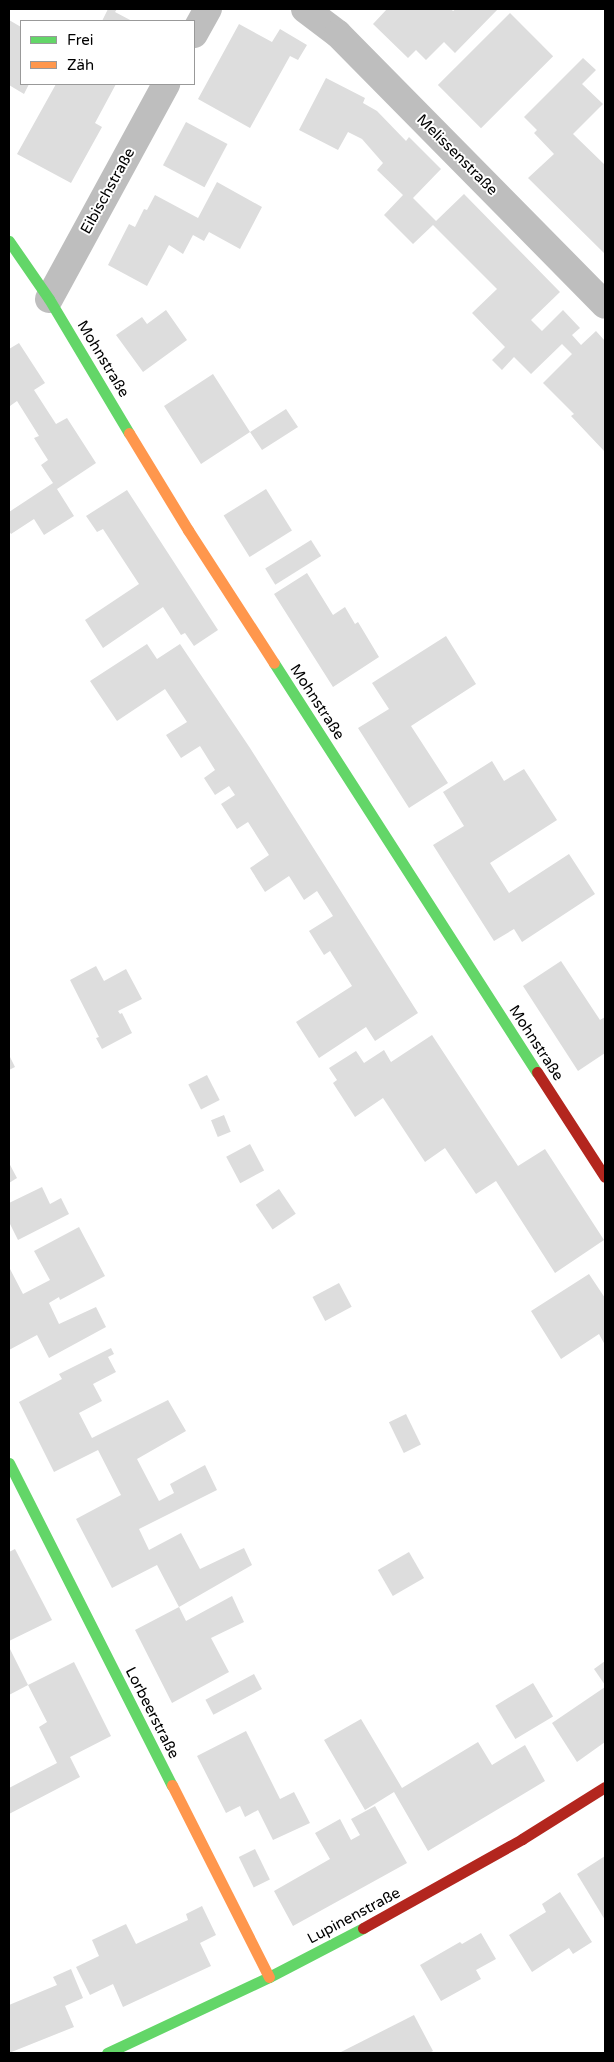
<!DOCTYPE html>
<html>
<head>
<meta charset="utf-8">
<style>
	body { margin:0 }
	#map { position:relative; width:614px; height:2062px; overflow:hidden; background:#fff; font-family:"Varela Round",sans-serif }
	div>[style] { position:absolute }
	.building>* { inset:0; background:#ddd; transform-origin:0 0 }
	.street>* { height:28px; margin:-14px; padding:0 14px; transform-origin:14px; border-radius:14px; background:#bebebe }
	.fast>* { height:11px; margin:-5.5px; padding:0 5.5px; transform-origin:5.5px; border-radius:5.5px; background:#63d668 }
	.slow>* { height:11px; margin:-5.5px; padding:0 5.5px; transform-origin:5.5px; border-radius:5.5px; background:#ff974d }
	.jam>* { height:11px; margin:-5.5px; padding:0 5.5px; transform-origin:5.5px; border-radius:5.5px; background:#b3261e }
	span { translate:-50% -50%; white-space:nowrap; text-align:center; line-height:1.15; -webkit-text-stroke:4px #fff; paint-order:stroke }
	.street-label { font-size:15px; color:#000 }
	.frame { position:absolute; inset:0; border:10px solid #000; pointer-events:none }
	.legend { position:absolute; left:20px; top:20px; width:175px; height:65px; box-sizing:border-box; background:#fff; border:1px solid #999; margin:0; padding:6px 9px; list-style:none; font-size:15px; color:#000 }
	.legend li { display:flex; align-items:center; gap:10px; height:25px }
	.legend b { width:25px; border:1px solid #999 }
</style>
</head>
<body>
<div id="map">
	<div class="building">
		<div style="clip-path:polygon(108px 9px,117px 9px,115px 12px,132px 21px,102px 21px)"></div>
		<div style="clip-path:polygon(387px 9px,451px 9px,453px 11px,456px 9px,498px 9px,455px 53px,444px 42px,426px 60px,416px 50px,408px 58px,373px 24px)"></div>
		<div style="left:510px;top:13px;width:61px;height:102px;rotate:45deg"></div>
		<div style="clip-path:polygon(9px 20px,21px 27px,21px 84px,29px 84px,24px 94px,9px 85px)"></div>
		<div style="clip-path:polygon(239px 24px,272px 42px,280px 29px,307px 45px,298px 60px,290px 56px,250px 128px,198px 99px)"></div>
		<div style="clip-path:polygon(583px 58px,596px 70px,582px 84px,603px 104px,573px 134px,605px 165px,605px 254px,528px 178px,554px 154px,534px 133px,537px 130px,524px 117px)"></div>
		<div style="clip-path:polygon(326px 78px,365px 98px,363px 103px,377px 111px,406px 141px,409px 137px,441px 169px,413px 198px,436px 221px,464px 194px,560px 292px,531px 320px,542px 331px,563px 310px,580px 328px,572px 335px,581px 345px,596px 331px,605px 341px,605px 452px,571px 416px,574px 414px,543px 383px,572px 354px,562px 344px,531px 374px,514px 357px,502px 370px,492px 360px,505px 347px,472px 313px,497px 289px,433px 225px,413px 244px,384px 215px,403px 195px,377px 170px,383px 163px,362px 139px,348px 132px,338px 150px,299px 130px)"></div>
		<div style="clip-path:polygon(56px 84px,116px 84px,95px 123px,102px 127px,71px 183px,17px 154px)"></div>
		<div style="left:186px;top:122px;width:47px;height:49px;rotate:28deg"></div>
		<div style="clip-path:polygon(217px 182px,262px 207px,240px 249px,209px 232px,204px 241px,193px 235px,183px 254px,169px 245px,147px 286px,108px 265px,129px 224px,135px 227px,144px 209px,147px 210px,155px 195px,198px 218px)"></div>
		<div style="clip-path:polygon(166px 310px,187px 340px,143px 372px,116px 335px,142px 317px,147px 324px)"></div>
		<div style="clip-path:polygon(19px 343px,45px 383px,34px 390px,56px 424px,67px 418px,96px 463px,57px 489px,74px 516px,44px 535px,34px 519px,11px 534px,9px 531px,9px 512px,53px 483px,41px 465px,48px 460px,34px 438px,39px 436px,17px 401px,10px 406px,9px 404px,9px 349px)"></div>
		<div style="clip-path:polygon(213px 374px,250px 432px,286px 409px,298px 427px,262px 450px,250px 432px,201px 464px,164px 406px)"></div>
		<div style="left:266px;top:489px;width:49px;height:50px;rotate:58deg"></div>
		<div style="clip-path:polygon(127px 490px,218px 630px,194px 646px,185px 633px,181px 635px,163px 607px,103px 648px,85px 620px,139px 584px,103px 529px,97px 532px,86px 516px)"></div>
		<div style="left:311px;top:540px;width:19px;height:54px;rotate:58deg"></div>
		<div style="clip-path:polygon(307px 573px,333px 615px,345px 607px,355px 624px,358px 622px,379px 657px,333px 687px,274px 594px)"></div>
		<div style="clip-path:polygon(446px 636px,476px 684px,411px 726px,448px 783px,409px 808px,358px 728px,389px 709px,372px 683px)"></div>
		<div style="clip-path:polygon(147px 644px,157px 659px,180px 644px,250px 748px,418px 1013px,375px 1041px,366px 1027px,319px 1058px,296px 1022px,352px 986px,330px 951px,324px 955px,309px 931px,333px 916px,317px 891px,304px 900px,289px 876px,265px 892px,250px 868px,269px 855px,248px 822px,237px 829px,221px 804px,235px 795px,229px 786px,215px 795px,204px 778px,215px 770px,200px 746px,181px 758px,166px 735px,187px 722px,165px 689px,117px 721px,90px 681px)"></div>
		<div style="clip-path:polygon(492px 761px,504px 781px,524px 769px,557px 820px,490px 863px,509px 893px,569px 854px,595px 894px,522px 942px,514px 929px,494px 941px,433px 845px,464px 826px,443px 792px)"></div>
		<div style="clip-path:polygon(561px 961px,600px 1020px,605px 1017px,605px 1053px,578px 1071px,523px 986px)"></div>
		<div style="clip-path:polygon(96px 966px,104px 981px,126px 969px,142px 999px,118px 1011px,120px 1014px,122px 1013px,132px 1033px,102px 1049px,96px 1038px,99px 1037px,70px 980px)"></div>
		<div style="clip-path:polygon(432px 1035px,518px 1166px,545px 1149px,604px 1240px,555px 1273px,496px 1181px,476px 1194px,445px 1148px,425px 1162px,383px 1098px,355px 1117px,333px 1083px,337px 1080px,329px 1068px,356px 1051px,364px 1063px,384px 1050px,391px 1062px)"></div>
		<div style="clip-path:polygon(9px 1055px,15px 1067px,9px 1070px)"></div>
		<div style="left:207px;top:1075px;width:28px;height:21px;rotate:63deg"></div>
		<div style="left:224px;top:1115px;width:18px;height:14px;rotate:68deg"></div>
		<div style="left:250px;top:1144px;width:30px;height:27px;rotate:62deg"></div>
		<div style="clip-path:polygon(9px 1163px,17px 1178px,9px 1183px)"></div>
		<div style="clip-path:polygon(42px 1187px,50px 1204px,61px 1198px,69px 1214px,18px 1240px,9px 1222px,9px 1203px)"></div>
		<div style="left:279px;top:1189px;width:30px;height:28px;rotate:56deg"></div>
		<div style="clip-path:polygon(79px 1227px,105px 1276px,60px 1300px,59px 1297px,49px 1303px,59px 1324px,96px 1307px,106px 1327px,49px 1358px,37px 1335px,9px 1350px,9px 1267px,23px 1294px,50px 1280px,34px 1251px)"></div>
		<div style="clip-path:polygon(589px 1274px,605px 1298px,605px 1345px,599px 1334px,561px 1359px,531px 1311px)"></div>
		<div style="left:339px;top:1283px;width:27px;height:30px;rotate:62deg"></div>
		<div style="clip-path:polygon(111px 1348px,114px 1354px,108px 1357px,116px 1372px,93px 1384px,102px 1401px,79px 1413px,92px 1438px,168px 1400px,186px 1431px,137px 1459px,159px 1501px,174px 1493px,170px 1484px,205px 1465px,217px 1490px,139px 1529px,149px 1550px,181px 1533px,200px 1569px,244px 1548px,252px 1565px,179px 1607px,157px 1565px,112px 1588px,76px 1519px,121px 1495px,98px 1450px,54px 1472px,19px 1402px,62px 1379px,59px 1374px)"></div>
		<div style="left:406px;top:1414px;width:34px;height:19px;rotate:64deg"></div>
		<div style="clip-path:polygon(15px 1549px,52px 1620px,9px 1641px,9px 1552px)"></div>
		<div style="left:409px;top:1552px;width:30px;height:36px;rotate:60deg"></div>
		<div style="clip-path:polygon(232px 1596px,244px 1622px,211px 1638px,229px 1672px,172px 1703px,135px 1630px,179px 1607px,186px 1621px)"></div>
		<div style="clip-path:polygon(9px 1647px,28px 1685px,9px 1695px)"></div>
		<div style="clip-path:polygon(605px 1661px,605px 1685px,594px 1669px)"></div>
		<div style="clip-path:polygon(74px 1662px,111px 1736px,70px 1757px,80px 1777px,9px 1814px,9px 1788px,57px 1763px,39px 1727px,47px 1722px,28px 1685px)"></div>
		<div style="left:254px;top:1674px;width:17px;height:55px;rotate:62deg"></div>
		<div style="left:533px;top:1683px;width:39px;height:44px;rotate:59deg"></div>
		<div style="clip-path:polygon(605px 1687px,605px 1742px,577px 1762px,552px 1723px)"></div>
		<div style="clip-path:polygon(361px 1719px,402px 1788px,478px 1742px,492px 1765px,525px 1745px,545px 1781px,428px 1851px,394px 1792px,365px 1810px,324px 1740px)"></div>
		<div style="clip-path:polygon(246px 1731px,280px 1799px,294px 1792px,310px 1823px,273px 1840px,258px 1810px,245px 1817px,240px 1806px,226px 1813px,197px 1756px)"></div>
		<div style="clip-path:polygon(375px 1806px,407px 1863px,293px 1926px,274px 1891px,330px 1859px,315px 1833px,340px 1819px,351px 1840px,360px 1835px,351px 1819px)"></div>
		<div style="left:255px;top:1849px;width:34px;height:18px;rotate:64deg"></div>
		<div style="clip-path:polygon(605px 1856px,605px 1920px,577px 1874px)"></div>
		<div style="clip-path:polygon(560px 1892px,592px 1942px,573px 1954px,569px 1948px,532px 1972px,509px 1935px,546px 1912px,542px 1904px)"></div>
		<div style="clip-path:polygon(202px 1906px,216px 1935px,200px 1943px,211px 1966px,123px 2007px,113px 1984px,90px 1995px,76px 1967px,99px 1956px,92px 1940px,126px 1924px,136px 1944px,188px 1920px,186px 1914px)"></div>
		<div style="clip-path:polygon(481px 1933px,496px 1959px,476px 1970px,481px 1979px,441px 2001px,420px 1965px,460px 1942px,462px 1944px)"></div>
		<div style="clip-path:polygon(71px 1969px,83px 1998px,65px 2006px,74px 2027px,9px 2053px,9px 2005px,57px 1985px,53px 1977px)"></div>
		<div style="clip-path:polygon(414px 2015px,433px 2051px,429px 2053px,339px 2053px)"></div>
	</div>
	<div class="street">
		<div style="left:305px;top:9px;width:41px;rotate:37.1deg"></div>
		<div style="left:338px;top:34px;width:380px;rotate:45.4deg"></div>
		<div style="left:194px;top:34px;width:29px;rotate:-61deg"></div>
		<div style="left:49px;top:299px;width:245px;rotate:-61.4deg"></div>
	</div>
	<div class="fast">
		<div style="left:9px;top:241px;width:70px;rotate:55.4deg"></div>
		<div style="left:49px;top:299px;width:156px;rotate:59.2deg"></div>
		<div style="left:274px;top:663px;width:486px;rotate:57.3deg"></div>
		<div style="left:9px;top:1463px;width:361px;rotate:63.2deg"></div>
		<div style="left:107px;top:2053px;width:179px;rotate:-25.1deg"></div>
		<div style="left:269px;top:1977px;width:106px;rotate:-27.5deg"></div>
	</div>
	<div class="slow">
		<div style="left:129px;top:433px;width:114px;rotate:58.7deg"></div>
		<div style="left:188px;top:530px;width:158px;rotate:57.1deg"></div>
		<div style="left:172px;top:1785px;width:215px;rotate:63.2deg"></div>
	</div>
	<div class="jam">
		<div style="left:537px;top:1072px;width:125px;rotate:57.1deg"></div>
		<div style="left:363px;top:1928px;width:182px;rotate:-29.2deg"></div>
		<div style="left:522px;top:1839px;width:98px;rotate:-32.1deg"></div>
	</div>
	<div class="street-label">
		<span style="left:457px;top:155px;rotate:45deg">Melissenstraße</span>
		<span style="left:108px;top:191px;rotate:-61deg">Eibischstraße</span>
		<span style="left:103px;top:359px;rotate:59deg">Mohnstraße</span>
		<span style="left:317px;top:702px;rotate:57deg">Mohnstraße</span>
		<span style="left:536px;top:1043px;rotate:57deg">Mohnstraße</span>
		<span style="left:152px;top:1713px;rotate:63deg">Lorbeerstraße</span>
		<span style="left:354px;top:1916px;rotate:-28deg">Lupinenstraße</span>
	</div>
	<div class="frame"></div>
	<ul class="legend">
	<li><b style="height:6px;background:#63d668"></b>Frei</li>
	<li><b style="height:6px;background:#ff974d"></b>Zäh</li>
	</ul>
</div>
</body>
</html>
